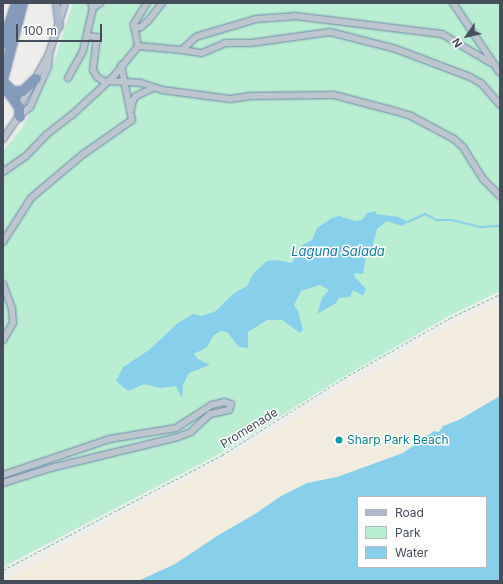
<!DOCTYPE html>
<html>
<head>
<meta charset="utf-8">
<style>
	body { margin:0 }
	#map { position:relative; width:503px; height:584px; overflow:hidden; background:#efedec; font-family:Inter,sans-serif }
	div>[style] { position:absolute }
	.green>* { inset:0; background:#baeed2 }
	.sand>* { inset:0; background:#f1ecdd }
	.water>* { inset:0; background:#87cfeb }
	.stream>* { height:1.5px; margin:-0.75px; padding:0 0.75px; transform-origin:0.75px; border-radius:0.75px; background:#87cfeb }
	.path>* { height:1px; margin-top:-0.5px; transform-origin:0; background:repeating-linear-gradient(90deg,#72cba6 0 3px,transparent 0 5px) }
	.roads { filter:drop-shadow(0 0 1px #6f86a8) drop-shadow(0 0 1px #6f86a8) }
	.minor>* { height:6px; margin:-3px; padding:0 3px; transform-origin:3px; border-radius:3px; background:#bdc6cf }
	.major>* { height:7px; margin:-3.5px; padding:0 3.5px; transform-origin:3.5px; border-radius:3.5px; background:#acbacc }
	.highway>* { height:9px; margin:-4.5px; padding:0 4.5px; transform-origin:4.5px; border-radius:4.5px; background:#849bbc }
	.dots>* { width:11px; height:11px; translate:-50% -50%; box-sizing:border-box; border:2px solid #fff; border-radius:50% }
	span { translate:-50% -50%; white-space:nowrap; text-align:center; line-height:1.15; -webkit-text-stroke:3px #fff; paint-order:stroke }
	.street-label { font-size:12px; color:#454e5a }
	.culture-label { font-size:12px; color:#0d838f }
	.left { translate:0 -50%; text-align:left }
	.water-label { font-size:13px; color:#0d7aa5; font-style:italic }
	.frame { position:absolute; inset:0; border:4px solid #454e5a; pointer-events:none }
	.legend { position:absolute; left:357px; top:496px; width:130px; height:72px; box-sizing:border-box; background:#fff; border:1px solid #b5b8bd; margin:0; padding:5px 7px; list-style:none; font-size:12px; color:#454e5a }
	.legend li { display:flex; align-items:center; gap:8px; height:20px }
	.legend b { width:20px; border:1px solid #b5b8bd }
	.north { position:absolute; left:447px; top:16px; width:40px; height:40px; -webkit-text-stroke:3px #fff; paint-order:stroke; rotate:236deg; font-size:11px; font-weight:700; line-height:16px; text-align:center; color:#454e5a }
	.north::after { content:''; display:block; margin:auto; width:14px; height:18px; background:#454e5a; clip-path:polygon(50% 0,100% 100%,50% 72%,0 100%) }
	.scale { position:absolute; left:16px; top:24px; width:86px; height:18px; box-sizing:border-box; border:2px solid #454e5a; border-top:0; padding-left:5px; font-size:12px; line-height:14px; white-space:nowrap; color:#454e5a; -webkit-text-stroke:3px #fff; paint-order:stroke }
</style>
</head>
<body>
<div id="map">
	<div class="green">
		<div style="clip-path:polygon(73px 3px,500px 3px,500px 291px,449px 316px,343px 377px,221px 453px,3px 567px,3px 151px,22px 128px,51px 71px)"></div>
	</div>
	<div class="sand">
		<div style="clip-path:polygon(500px 302px,500px 396px,459px 420px,443px 426px,439px 432px,433px 431px,403px 453px,337px 477px,307px 483px,281px 496px,255px 514px,217px 536px,175px 564px,138px 581px,3px 581px,245px 447px,451px 325px)"></div>
	</div>
	<div class="water">
		<div style="clip-path:polygon(376px 211px,376px 214px,399px 217px,408px 222px,402px 226px,387px 221px,377px 229px,372px 248px,366px 256px,363px 274px,355px 273px,354px 276px,366px 289px,363px 296px,353px 290px,350px 297px,339px 298px,336px 303px,317px 314px,322px 298px,329px 290px,320px 285px,301px 291px,294px 305px,298px 311px,303px 330px,300px 333px,282px 320px,267px 320px,248px 332px,248px 348px,239px 347px,227px 332px,221px 331px,213px 336px,207px 347px,194px 354px,198px 359px,210px 365px,189px 373px,183px 385px,182px 398px,176px 386px,160px 388px,144px 384px,128px 391px,116px 381px,123px 367px,149px 350px,178px 323px,193px 314px,202px 316px,216px 311px,233px 294px,247px 286px,253px 274px,267px 261px,275px 260px,292px 263px,301px 246px,312px 240px,317px 228px,332px 218px,339px 216px,355px 221px,362px 220px,367px 213px)"></div>
		<div style="clip-path:polygon(evenodd,500px 396px,500px 581px,138px 581px,175px 564px,217px 536px,255px 514px,281px 496px,307px 483px,337px 477px,403px 453px,434px 431px,439px 432px,443px 426px,459px 420px,500px 396px,358px 497px,486px 497px,486px 567px,358px 567px,358px 497px)"></div>
	</div>
	<div class="stream">
		<div style="left:408px;top:222px;width:19px;rotate:-25deg"></div>
		<div style="left:425px;top:214px;width:13px;rotate:27deg"></div>
		<div style="left:437px;top:220px;width:15px"></div>
		<div style="left:452px;top:220px;width:30px;rotate:14deg"></div>
		<div style="left:481px;top:227px;width:19px;rotate:-3deg"></div>
	</div>
	<div class="path">
		<div style="left:3px;top:570px;width:247px;rotate:-27.7deg"></div>
		<div style="left:222px;top:455px;width:144px;rotate:-32.3deg"></div>
		<div style="left:344px;top:378px;width:122px;rotate:-29.5deg"></div>
		<div style="left:450px;top:318px;width:55px;rotate:-25.6deg"></div>
	</div>
	<div class="roads">
		<div class="minor">
			<div style="left:147px;top:3px;width:25px;rotate:122deg"></div>
			<div style="left:134px;top:24px;width:22px;rotate:80deg"></div>
			<div style="left:138px;top:46px;width:44px;rotate:5.2deg"></div>
			<div style="left:182px;top:50px;width:19px;rotate:-43deg"></div>
			<div style="left:196px;top:37px;width:6px;rotate:-18deg"></div>
			<div style="left:202px;top:35px;width:56px;rotate:-16.5deg"></div>
			<div style="left:256px;top:19px;width:39px;rotate:-4deg"></div>
			<div style="left:295px;top:16px;width:148px;rotate:7deg"></div>
			<div style="left:442px;top:34px;width:57px;rotate:30.6deg"></div>
			<div style="left:453px;top:3px;width:84px;rotate:56.1deg"></div>
			<div style="left:93px;top:8px;width:9px;rotate:-36deg"></div>
			<div style="left:134px;top:28px;width:7px;rotate:-8deg"></div>
			<div style="left:141px;top:27px;width:9px;rotate:-41deg"></div>
			<div style="left:148px;top:21px;width:23px;rotate:-52deg"></div>
			<div style="left:87px;top:36px;width:10px;rotate:6deg"></div>
			<div style="left:97px;top:37px;width:33px;rotate:97deg"></div>
			<div style="left:93px;top:70px;width:8px;rotate:60deg"></div>
			<div style="left:97px;top:77px;width:9px;rotate:32deg"></div>
			<div style="left:182px;top:50px;width:20px;rotate:9deg"></div>
			<div style="left:202px;top:53px;width:25px;rotate:-23deg"></div>
			<div style="left:225px;top:43px;width:26px"></div>
			<div style="left:251px;top:43px;width:80px;rotate:-7.9deg"></div>
			<div style="left:330px;top:32px;width:68px;rotate:14.4deg"></div>
			<div style="left:396px;top:49px;width:79px;rotate:20.7deg"></div>
			<div style="left:470px;top:77px;width:13px;rotate:29deg"></div>
			<div style="left:481px;top:83px;width:29px;rotate:49deg"></div>
			<div style="left:68px;top:78px;width:31px;rotate:-61deg"></div>
			<div style="left:83px;top:51px;width:44px;rotate:-76.9deg"></div>
			<div style="left:93px;top:8px;width:5px;rotate:-112deg"></div>
			<div style="left:107px;top:81px;width:34px;rotate:3deg"></div>
			<div style="left:141px;top:83px;width:22px;rotate:18deg"></div>
			<div style="left:162px;top:90px;width:69px;rotate:7.5deg"></div>
			<div style="left:230px;top:99px;width:21px;rotate:-8deg"></div>
			<div style="left:251px;top:96px;width:83px;rotate:-0.7deg"></div>
			<div style="left:334px;top:95px;width:63px;rotate:14.7deg"></div>
			<div style="left:395px;top:111px;width:17px;rotate:17deg"></div>
			<div style="left:411px;top:116px;width:49px;rotate:28.1deg"></div>
			<div style="left:454px;top:139px;width:12px;rotate:42deg"></div>
			<div style="left:463px;top:147px;width:39px;rotate:58deg"></div>
			<div style="left:484px;top:180px;width:23px;rotate:45deg"></div>
			<div style="left:131px;top:109px;width:9px;rotate:-77deg"></div>
			<div style="left:133px;top:100px;width:5px;rotate:-53deg"></div>
			<div style="left:136px;top:96px;width:19px;rotate:-25deg"></div>
			<div style="left:21px;top:111px;width:9px;rotate:-84deg"></div>
			<div style="left:22px;top:102px;width:55px;rotate:-60.6deg"></div>
			<div style="left:49px;top:54px;width:53px;rotate:-72.6deg"></div>
			<div style="left:3px;top:139px;width:28px;rotate:-55deg"></div>
			<div style="left:19px;top:116px;width:14px;rotate:-39deg"></div>
			<div style="left:30px;top:107px;width:44px;rotate:-65.8deg"></div>
			<div style="left:48px;top:67px;width:12px;rotate:-85deg"></div>
			<div style="left:3px;top:172px;width:28px;rotate:-35deg"></div>
			<div style="left:26px;top:156px;width:29px;rotate:-46deg"></div>
			<div style="left:46px;top:135px;width:33px;rotate:-38deg"></div>
			<div style="left:72px;top:115px;width:57px;rotate:-42.9deg"></div>
			<div style="left:114px;top:76px;width:38px;rotate:-51deg"></div>
			<div style="left:3px;top:242px;width:52px;rotate:-57.5deg"></div>
			<div style="left:31px;top:198px;width:67px;rotate:-40.1deg"></div>
			<div style="left:82px;top:155px;width:61px;rotate:-35deg"></div>
			<div style="left:132px;top:120px;width:56px;rotate:-101.3deg"></div>
			<div style="left:3px;top:284px;width:27px;rotate:70deg"></div>
			<div style="left:12px;top:309px;width:14px;rotate:86deg"></div>
			<div style="left:13px;top:323px;width:20px;rotate:120deg"></div>
			<div style="left:3px;top:475px;width:113px;rotate:-18.6deg"></div>
			<div style="left:110px;top:439px;width:67px;rotate:-9.5deg"></div>
			<div style="left:176px;top:428px;width:43px;rotate:-32.6deg"></div>
			<div style="left:212px;top:405px;width:12px;rotate:-14deg"></div>
			<div style="left:224px;top:402px;width:7px;rotate:16deg"></div>
			<div style="left:231px;top:404px;width:6px;rotate:108deg"></div>
			<div style="left:229px;top:410px;width:19px;rotate:168deg"></div>
			<div style="left:210px;top:414px;width:26px;rotate:137deg"></div>
			<div style="left:191px;top:432px;width:14px;rotate:159deg"></div>
			<div style="left:178px;top:437px;width:131px;rotate:166.3deg"></div>
			<div style="left:51px;top:468px;width:50px;rotate:162.6deg"></div>
		</div>
		<div class="major">
			<div style="left:56px;top:3px;width:23px;rotate:83deg"></div>
		</div>
		<div class="highway">
			<div style="left:3px;top:42px;width:39px;rotate:-72deg"></div>
			<div style="left:3px;top:76px;width:75px;rotate:-75.4deg"></div>
			<div style="left:4px;top:83px;width:11px;rotate:45deg"></div>
			<div style="left:12px;top:91px;width:10px"></div>
			<div style="left:22px;top:91px;width:19px;rotate:-43deg"></div>
			<div style="left:4px;top:86px;width:26px;rotate:54deg"></div>
			<div style="left:19px;top:107px;width:9px;rotate:90deg"></div>
		</div>
	</div>
	<div class="dots">
		<div style="left:339px;top:440px;background:#0f9aa8"></div>
	</div>
	<div class="street-label">
		<span style="left:249px;top:428px;rotate:-32deg">Promenade</span>
	</div>
	<div class="culture-label">
		<span class="left" style="left:347px;top:440px">Sharp Park Beach</span>
	</div>
	<div class="water-label">
		<span style="left:338px;top:251px">Laguna Salada</span>
	</div>
	<div class="frame"></div>
	<ul class="legend">
	<li><b style="height:5px;background:#acbacc"></b>Road</li>
	<li><b style="height:11px;background:#baeed2"></b>Park</li>
	<li><b style="height:11px;background:#87cfeb"></b>Water</li>
	</ul>
	<div class="north">N</div>
	<div class="scale">100 m</div>
</div>
</body>
</html>
